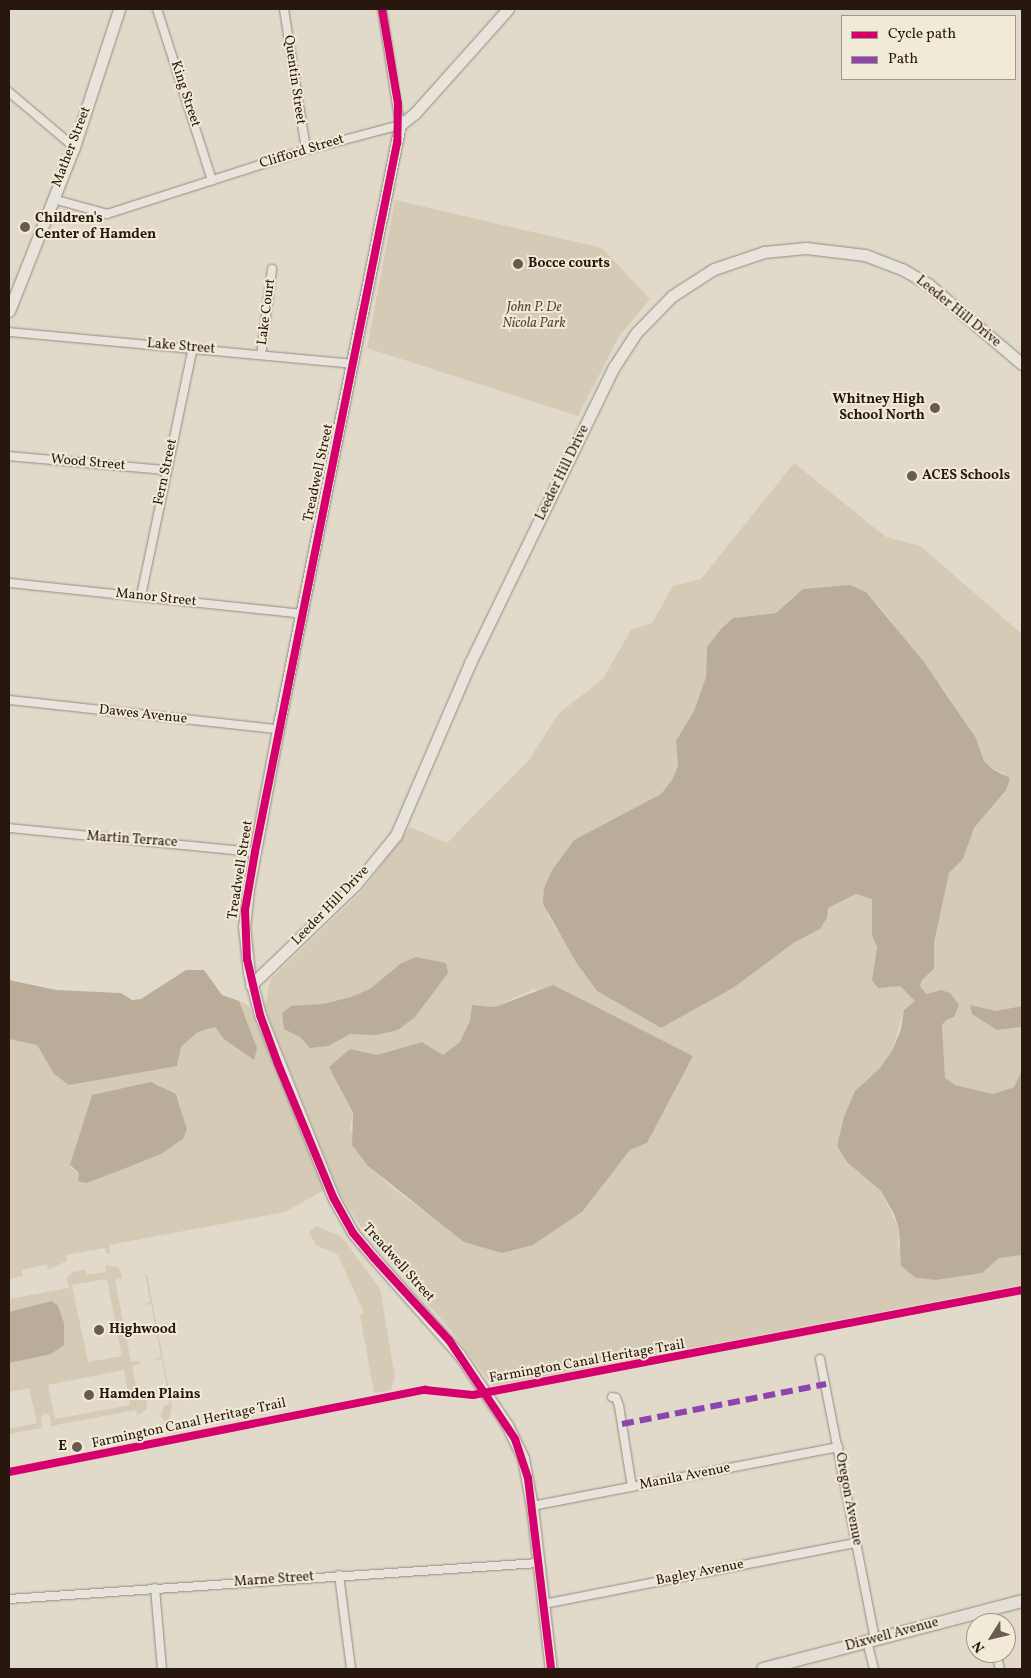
<!DOCTYPE html>
<html>
<head>
<meta charset="utf-8">
<style>
	body { margin:0 }
	#map { position:relative; width:1031px; height:1678px; overflow:hidden; background:#e1daca; font-family:Vollkorn,serif }
	div>[style] { position:absolute }
	.green>* { inset:0; background:#d4cab5 }
	.water>* { inset:0; background:#b9ad99 }
	.roads { filter:drop-shadow(0 0 1px #918b81) drop-shadow(0 0 1px #918b81) }
	.street>* { height:8px; margin:-4px; padding:0 4px; transform-origin:4px; border-radius:4px; background:#e8e4dc }
	.secondary>* { height:11px; margin:-5.5px; padding:0 5.5px; transform-origin:5.5px; border-radius:5.5px; background:#e8e4dc }
	.primary>* { height:12px; margin:-6px; padding:0 6px; transform-origin:6px; border-radius:6px; background:#e4dfd6 }
	.quiet>* { height:6px; margin-top:-3px; transform-origin:0; background:repeating-linear-gradient(90deg,#8e44ad 0 12px,transparent 0 18px) }
	.cycleway>* { height:8px; margin:-4px; padding:0 4px; transform-origin:4px; border-radius:4px; background:#d6006c }
	.dots>* { width:14px; height:14px; translate:-50% -50%; box-sizing:border-box; border:2px solid #f1ead7; border-radius:50% }
	span { translate:-50% -50%; white-space:nowrap; text-align:center; line-height:1.15; -webkit-text-stroke:4px #f1ead7; paint-order:stroke }
	.street-label { font-size:14px; color:#28170f }
	.poi-label { font-size:14px; color:#28170f; font-weight:700 }
	.left { translate:0 -50%; text-align:left }
	.right { translate:-100% -50%; text-align:right }
	.park-label { font-size:14px; color:#58493b; font-style:italic }
	.frame { position:absolute; inset:0; border:10px solid #28170f; pointer-events:none }
	.legend { position:absolute; left:841px; top:15px; width:175px; height:65px; box-sizing:border-box; background:#f1ead7; border:1px solid #a19687; margin:0; padding:6px 9px; list-style:none; font-size:15px; color:#28170f }
	.legend li { display:flex; align-items:center; gap:10px; height:25px }
	.legend b { width:25px; border:1px solid #a19687 }
	.north { position:absolute; left:966px; top:1613px; width:50px; height:50px; box-sizing:border-box; background:#f1ead7; border:1px solid #a19687; border-radius:50%; rotate:234deg; font-size:14px; font-weight:700; line-height:20px; text-align:center; color:#28170f }
	.north::after { content:''; display:block; margin:auto; width:18px; height:22px; background:#695b50; clip-path:polygon(50% 0,100% 100%,50% 72%,0 100%) }
</style>
</head>
<body>
<div id="map">
	<div class="green">
		<div style="clip-path:polygon(395px 200px,602px 248px,650px 299px,618px 338px,578px 416px,367px 348px)"></div>
		<div style="clip-path:polygon(evenodd,794px 463px,886px 537px,920px 546px,1022px 634px,1022px 1006px,996px 1011px,970px 1006px,997px 1030px,1022px 1027px,1022px 1070px,1014px 1087px,993px 1094px,955px 1085px,945px 1078px,942px 1025px,946px 1020px,941px 990px,926px 994px,920px 986px,922px 980px,934px 969px,934px 943px,949px 873px,963px 859px,974px 828px,1006px 790px,1004px 773px,992px 769px,984px 761px,976px 738px,944px 690px,887px 616px,866px 592px,850px 585px,793px 597px,776px 613px,734px 618px,707px 647px,706px 677px,694px 711px,676px 741px,678px 766px,672px 780px,661px 794px,574px 840px,552px 870px,544px 888px,548px 916px,597px 991px,661px 1028px,733px 988px,795px 942px,820px 929px,827px 918px,828px 908px,856px 894px,872px 899px,872px 935px,877px 947px,872px 980px,900px 986px,916px 1001px,904px 1010px,892px 1051px,880px 1068px,855px 1091px,837px 1146px,847px 1162px,881px 1191px,899px 1229px,898px 1246px,916px 1278px,936px 1280px,981px 1273px,999px 1258px,1022px 1255px,1022px 1285px,493px 1386px,444px 1322px,369px 1239px,340px 1194px,265px 1008px,270px 980px,363px 890px,410px 827px,447px 843px,529px 760px,559px 713px,603px 679px,631px 630px,652px 623px,673px 586px,701px 579px,794px 463px,534px 989px,693px 1056px,647px 1143px,630px 1150px,582px 1212px,533px 1245px,424px 1211px,395px 1190px,368px 1166px,350px 1129px,353px 1113px,337px 1082px,350px 1049px,377px 1055px,422px 1042px,443px 1055px,460px 1042px,470px 1021px,472px 1005px,495px 1007px,534px 989px)"></div>
		<div style="clip-path:polygon(evenodd,239px 1001px,249px 1006px,324px 1190px,285px 1212px,109px 1245px,110px 1254px,107px 1254px,105px 1248px,66px 1255px,67px 1261px,48px 1270px,47px 1264px,22px 1270px,23px 1276px,9px 1279px,9px 1039px,37px 1045px,54px 1074px,177px 1066px,181px 1047px,198px 1032px,215px 1027px,224px 1039px,257px 1048px,239px 1001px,156px 1083px,178px 1098px,187px 1129px,183px 1139px,161px 1154px,126px 1168px,78px 1178px,79px 1173px,70px 1168px,75px 1159px,156px 1083px)"></div>
		<div style="clip-path:polygon(316px 1226px,342px 1237px,380px 1289px,395px 1377px,391px 1390px,374px 1393px,360px 1315px,364px 1313px,338px 1255px,316px 1245px,309px 1232px)"></div>
		<div style="clip-path:polygon(evenodd,105px 1265px,117px 1267px,121px 1272px,122px 1278px,115px 1280px,131px 1362px,139px 1361px,140px 1364px,132px 1366px,139px 1401px,147px 1399px,147px 1409px,137px 1416px,136px 1410px,51px 1426px,50px 1416px,45px 1413px,41px 1418px,42px 1428px,9px 1434px,9px 1429px,37px 1423px,29px 1388px,9px 1392px,9px 1299px,69px 1288px,67px 1278px,72px 1272px,85px 1270px,87px 1275px,106px 1272px,105px 1265px,107px 1279px,122px 1356px,88px 1362px,72px 1285px,107px 1279px,105px 1265px,124px 1370px,130px 1405px,55px 1419px,48px 1385px,124px 1370px)"></div>
		<div style="clip-path:polygon(145px 1274px,147px 1274px,172px 1406px,168px 1424px,161px 1417px,164px 1406px,170px 1404px,162px 1359px,154px 1360px,161px 1356px,151px 1304px,144px 1305px,150px 1301px)"></div>
	</div>
	<div class="water">
		<div style="clip-path:polygon(850px 585px,866px 592px,924px 662px,976px 738px,984px 761px,992px 769px,1010px 778px,1006px 790px,974px 828px,963px 859px,949px 873px,934px 943px,934px 969px,922px 980px,920px 986px,926px 994px,941px 990px,950px 993px,959px 1005px,954px 1017px,946px 1020px,942px 1025px,945px 1078px,955px 1085px,993px 1094px,1014px 1087px,1022px 1070px,1022px 1255px,999px 1258px,982px 1273px,936px 1280px,916px 1278px,901px 1266px,899px 1229px,894px 1214px,881px 1191px,847px 1162px,837px 1146px,844px 1117px,855px 1091px,880px 1068px,892px 1051px,901px 1029px,904px 1010px,915px 1001px,900px 986px,878px 988px,872px 980px,877px 947px,872px 935px,872px 899px,856px 894px,828px 908px,827px 918px,820px 929px,795px 942px,733px 988px,661px 1028px,597px 991px,576px 962px,543px 904px,544px 888px,552px 870px,574px 840px,661px 794px,672px 780px,678px 766px,676px 741px,694px 711px,706px 677px,707px 647px,721px 629px,733px 618px,776px 613px,803px 589px)"></div>
		<div style="clip-path:polygon(416px 957px,446px 963px,448px 973px,415px 1017px,398px 1030px,376px 1035px,350px 1034px,328px 1046px,310px 1048px,300px 1037px,284px 1029px,282px 1013px,291px 1006px,323px 1004px,351px 997px,370px 989px,400px 964px)"></div>
		<div style="clip-path:polygon(186px 970px,204px 970px,222px 995px,239px 1001px,257px 1048px,254px 1060px,224px 1039px,215px 1027px,198px 1032px,181px 1047px,177px 1066px,69px 1085px,54px 1074px,37px 1045px,9px 1039px,9px 980px,56px 990px,121px 993px,132px 1000px,141px 999px)"></div>
		<div style="clip-path:polygon(553px 985px,693px 1056px,647px 1143px,630px 1150px,582px 1212px,533px 1245px,502px 1253px,464px 1242px,368px 1166px,352px 1145px,353px 1113px,329px 1067px,350px 1049px,377px 1055px,422px 1042px,443px 1055px,460px 1042px,470px 1021px,472px 1005px,495px 1007px)"></div>
		<div style="clip-path:polygon(970px 1005px,996px 1011px,1022px 1006px,1022px 1027px,997px 1030px,972px 1014px)"></div>
		<div style="clip-path:polygon(151px 1082px,176px 1094px,187px 1129px,183px 1139px,161px 1154px,126px 1168px,86px 1183px,78px 1181px,79px 1173px,70px 1165px,92px 1095px)"></div>
		<div style="clip-path:polygon(52px 1301px,58px 1306px,64px 1323px,64px 1345px,51px 1354px,9px 1363px,9px 1312px)"></div>
	</div>
	<div class="roads">
		<div class="street">
			<div style="left:157px;top:9px;width:180px;rotate:72.2deg"></div>
			<div style="left:284px;top:9px;width:143px;rotate:81.1deg"></div>
			<div style="left:9px;top:92px;width:85px;rotate:40.2deg"></div>
			<div style="left:53px;top:199px;width:56px;rotate:15.5deg"></div>
			<div style="left:107px;top:214px;width:209px;rotate:-17.8deg"></div>
			<div style="left:306px;top:150px;width:97px;rotate:-14.9deg"></div>
			<div style="left:400px;top:125px;width:117px;rotate:-98.8deg"></div>
			<div style="left:9px;top:332px;width:346px;rotate:5.3deg"></div>
			<div style="left:261px;top:355px;width:87px;rotate:-82.7deg"></div>
			<div style="left:9px;top:456px;width:158px;rotate:5.1deg"></div>
			<div style="left:9px;top:583px;width:296px;rotate:6deg"></div>
			<div style="left:141px;top:596px;width:253px;rotate:-78.2deg"></div>
			<div style="left:9px;top:700px;width:271px;rotate:6.2deg"></div>
			<div style="left:9px;top:828px;width:247px;rotate:5.6deg"></div>
			<div style="left:820px;top:1359px;width:285px;rotate:78.9deg"></div>
			<div style="left:612px;top:1397px;width:4px;rotate:14deg"></div>
			<div style="left:616px;top:1398px;width:9px;rotate:69deg"></div>
			<div style="left:619px;top:1406px;width:82px;rotate:80.9deg"></div>
			<div style="left:532px;top:1506px;width:312px;rotate:-10.9deg"></div>
			<div style="left:339px;top:1575px;width:95px;rotate:82.7deg"></div>
			<div style="left:155px;top:1588px;width:81px;rotate:85.1deg"></div>
			<div style="left:9px;top:1599px;width:531px;rotate:-3.89deg"></div>
			<div style="left:544px;top:1604px;width:318px;rotate:-11.1deg"></div>
			<div style="left:985px;top:1610px;width:13px;rotate:77deg"></div>
			<div style="left:867px;top:1641px;width:29px;rotate:76deg"></div>
			<div style="left:996px;top:1653px;width:16px;rotate:76deg"></div>
		</div>
		<div class="secondary">
			<div style="left:508px;top:9px;width:140px;rotate:131.8deg"></div>
			<div style="left:415px;top:113px;width:19px;rotate:141deg"></div>
			<div style="left:400px;top:125px;width:616px;rotate:101.42deg"></div>
			<div style="left:278px;top:729px;width:164px;rotate:100.6deg"></div>
			<div style="left:248px;top:890px;width:36px;rotate:96deg"></div>
			<div style="left:244px;top:926px;width:47px;rotate:83.9deg"></div>
			<div style="left:249px;top:973px;width:43px;rotate:75.3deg"></div>
			<div style="left:260px;top:1015px;width:196px;rotate:68.1deg"></div>
			<div style="left:333px;top:1197px;width:41px;rotate:60.9deg"></div>
			<div style="left:353px;top:1233px;width:33px;rotate:50deg"></div>
			<div style="left:374px;top:1258px;width:128px;rotate:48.5deg"></div>
			<div style="left:459px;top:1354px;width:86px;rotate:55.9deg"></div>
			<div style="left:507px;top:1425px;width:37px;rotate:64deg"></div>
			<div style="left:523px;top:1458px;width:49px;rotate:79.4deg"></div>
			<div style="left:532px;top:1506px;width:164px;rotate:83.4deg"></div>
			<div style="left:9px;top:311px;width:176px;rotate:-68.4deg"></div>
			<div style="left:74px;top:147px;width:145px;rotate:-71.9deg"></div>
			<div style="left:251px;top:985px;width:146px;rotate:-43.9deg"></div>
			<div style="left:356px;top:884px;width:63px;rotate:-50.8deg"></div>
			<div style="left:396px;top:835px;width:187px;rotate:-66.7deg"></div>
			<div style="left:470px;top:663px;width:329px;rotate:-64.1deg"></div>
			<div style="left:614px;top:367px;width:40px;rotate:-57.1deg"></div>
			<div style="left:636px;top:333px;width:52px;rotate:-45.8deg"></div>
			<div style="left:672px;top:296px;width:50px;rotate:-32.7deg"></div>
			<div style="left:714px;top:269px;width:53px;rotate:-18.8deg"></div>
			<div style="left:764px;top:252px;width:42px;rotate:-5.4deg"></div>
			<div style="left:806px;top:248px;width:59px;rotate:6.8deg"></div>
			<div style="left:865px;top:255px;width:40px;rotate:21deg"></div>
			<div style="left:902px;top:269px;width:30px;rotate:30deg"></div>
			<div style="left:928px;top:284px;width:123px;rotate:40.4deg"></div>
		</div>
		<div class="primary">
			<div style="left:763px;top:1669px;width:268px;rotate:-14.7deg"></div>
		</div>
	</div>
	<div class="quiet">
		<div style="left:622px;top:1424px;width:208px;rotate:-11.1deg"></div>
	</div>
	<div class="cycleway">
		<div style="left:382px;top:9px;width:96px;rotate:80.4deg"></div>
		<div style="left:398px;top:104px;width:39px;rotate:91deg"></div>
		<div style="left:397px;top:143px;width:723px;rotate:101.33deg"></div>
		<div style="left:255px;top:852px;width:59px;rotate:99.8deg"></div>
		<div style="left:245px;top:910px;width:49px;rotate:87.7deg"></div>
		<div style="left:247px;top:959px;width:57px;rotate:76.9deg"></div>
		<div style="left:260px;top:1015px;width:52px;rotate:69.8deg"></div>
		<div style="left:278px;top:1064px;width:144px;rotate:67.5deg"></div>
		<div style="left:333px;top:1197px;width:41px;rotate:60.9deg"></div>
		<div style="left:353px;top:1233px;width:33px;rotate:50deg"></div>
		<div style="left:374px;top:1258px;width:111px;rotate:47.6deg"></div>
		<div style="left:449px;top:1340px;width:119px;rotate:56.3deg"></div>
		<div style="left:515px;top:1439px;width:41px;rotate:71.6deg"></div>
		<div style="left:528px;top:1478px;width:192px;rotate:83.1deg"></div>
		<div style="left:9px;top:1472px;width:424px;rotate:-11.2deg"></div>
		<div style="left:425px;top:1390px;width:48px;rotate:5.9deg"></div>
		<div style="left:473px;top:1395px;width:559px;rotate:-10.83deg"></div>
	</div>
	<div class="dots">
		<div style="left:25px;top:227px;background:#695b50"></div>
		<div style="left:518px;top:264px;background:#695b50"></div>
		<div style="left:935px;top:408px;background:#695b50"></div>
		<div style="left:912px;top:476px;background:#695b50"></div>
		<div style="left:99px;top:1330px;background:#695b50"></div>
		<div style="left:89px;top:1395px;background:#695b50"></div>
		<div style="left:77px;top:1447px;background:#695b50"></div>
	</div>
	<div class="street-label">
		<span style="left:294px;top:80px;rotate:82deg">Quentin Street</span>
		<span style="left:185px;top:94px;rotate:72deg">King Street</span>
		<span style="left:72px;top:147px;rotate:-69deg">Mather Street</span>
		<span style="left:302px;top:152px;rotate:-17deg">Clifford Street</span>
		<span style="left:267px;top:312px;rotate:-83deg">Lake Court</span>
		<span style="left:958px;top:312px;rotate:39deg">Leeder Hill Drive</span>
		<span style="left:181px;top:347px;rotate:5deg">Lake Street</span>
		<span style="left:88px;top:463px;rotate:5deg">Wood Street</span>
		<span style="left:166px;top:472px;rotate:-78deg">Fern Street</span>
		<span style="left:319px;top:473px;rotate:-78deg">Treadwell Street</span>
		<span style="left:563px;top:473px;rotate:-64deg">Leeder Hill Drive</span>
		<span style="left:156px;top:598px;rotate:6deg">Manor Street</span>
		<span style="left:143px;top:715px;rotate:6deg">Dawes Avenue</span>
		<span style="left:132px;top:840px;rotate:4deg">Martin Terrace</span>
		<span style="left:241px;top:870px;rotate:-81deg">Treadwell Street</span>
		<span style="left:331px;top:906px;rotate:-46deg">Leeder Hill Drive</span>
		<span style="left:398px;top:1263px;rotate:48deg">Treadwell Street</span>
		<span style="left:587px;top:1362px;rotate:-10deg">Farmington Canal Heritage Trail</span>
		<span style="left:189px;top:1424px;rotate:-12deg">Farmington Canal Heritage Trail</span>
		<span style="left:685px;top:1477px;rotate:-11deg">Manila Avenue</span>
		<span style="left:848px;top:1499px;rotate:79deg">Oregon Avenue</span>
		<span style="left:700px;top:1573px;rotate:-11deg">Bagley Avenue</span>
		<span style="left:274px;top:1580px;rotate:-4deg">Marne Street</span>
		<span style="left:892px;top:1635px;rotate:-15deg">Dixwell Avenue</span>
	</div>
	<div class="poi-label">
		<span class="left" style="left:35px;top:227px">Children's<br>Center of Hamden</span>
		<span class="left" style="left:528px;top:264px">Bocce courts</span>
		<span class="right" style="left:925px;top:408px">Whitney High<br>School North</span>
		<span class="left" style="left:922px;top:476px">ACES Schools</span>
		<span class="left" style="left:109px;top:1330px">Highwood</span>
		<span class="left" style="left:99px;top:1395px">Hamden Plains</span>
		<span class="right" style="left:67px;top:1447px">E</span>
	</div>
	<div class="park-label">
		<span style="left:534px;top:316px">John P. De<br>Nicola Park</span>
	</div>
	<div class="frame"></div>
	<ul class="legend">
	<li><b style="height:6px;background:#d6006c"></b>Cycle path</li>
	<li><b style="height:6px;background:#8e44ad"></b>Path</li>
	</ul>
	<div class="north">N</div>
</div>
</body>
</html>
